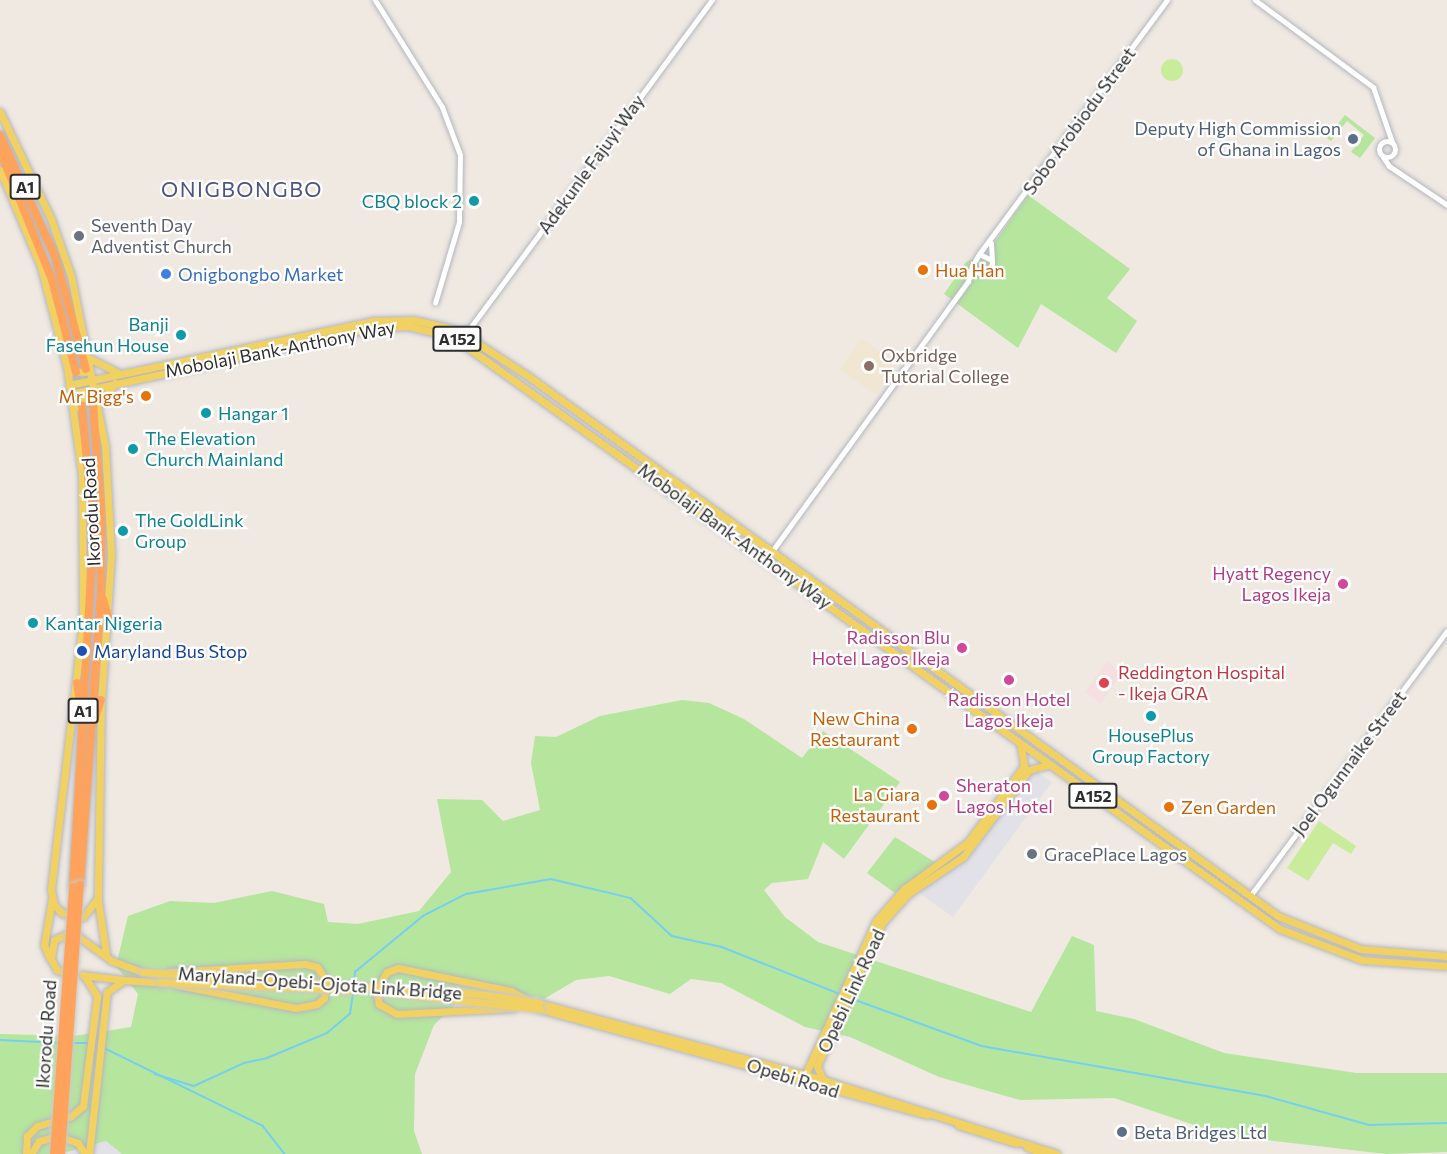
<!DOCTYPE html>
<html>
<head>
<meta charset="utf-8">
<style>
	body { margin:0 }
	#map { position:relative; width:1447px; height:1154px; overflow:hidden; background:#efe9e1; font-family:Commissioner,sans-serif }
	div>[style] { position:absolute }
	.industrial>* { inset:0; background:#e3e1e8 }
	.education>* { inset:0; background:#f0e6d1; transform-origin:0 0 }
	.medical>* { inset:0; background:#f5dfe0; transform-origin:0 0 }
	.green>* { inset:0; background:#b6e59e }
	.pitch>* { inset:0; background:#c9ec9a }
	.round { border-radius:50% }
	.stream>* { height:1.5px; margin:-0.75px; padding:0 0.75px; transform-origin:0.75px; border-radius:0.75px; background:#75cff0 }
	.highway-tunnel>* { height:8px; margin-top:-4px; transform-origin:0; background:repeating-linear-gradient(90deg,#c8c4bd 0 8px,transparent 0 12px) }
	.roads { filter:drop-shadow(0 0 2px #b4b7c1) drop-shadow(0 0 2px #b4b7c1) }
	.minor>* { height:5px; margin:-2.5px; padding:0 2.5px; transform-origin:2.5px; border-radius:2.5px; background:#fff }
	.minor>.ring { margin:-2.5px; padding:0; box-sizing:content-box; background:none; border:5px solid #fff; border-radius:50% }
	.major>* { height:7px; margin:-3.5px; padding:0 3.5px; transform-origin:3.5px; border-radius:3.5px; background:#f2d163 }
	.highway>* { height:8px; margin:-4px; padding:0 4px; transform-origin:4px; border-radius:4px; background:#ffa35c }
	.bridges { filter:drop-shadow(0 0 2px #c9c9c9) drop-shadow(0 0 2px #c9c9c9) }
	.major-bridge>* { height:7px; margin:-3.5px; padding:0 3.5px; transform-origin:3.5px; border-radius:3.5px; background:#f2d163 }
	.highway-bridge>* { height:8px; margin:-4px; padding:0 4px; transform-origin:4px; border-radius:4px; background:#ffa35c }
	.dots>* { width:16px; height:16px; translate:-50% -50%; box-sizing:border-box; border:3px solid #fff; border-radius:50% }
	span { translate:-50% -50%; white-space:nowrap; text-align:center; line-height:1.15; -webkit-text-stroke:4.5px #fff; paint-order:stroke }
	.shield-label span { padding:2px 4px; background:#fff; border:2px solid; border-radius:4px; -webkit-text-stroke-width:0 }
	.shield-label { font-size:16px; color:#2e2e2e; font-weight:700 }
	.street-label { font-size:18px; color:#2e2e2e }
	.service-label { font-size:18px; color:#4e5e75 }
	.right { translate:-100% -50%; text-align:right }
	.left { translate:0 -50%; text-align:left }
	.culture-label { font-size:18px; color:#0d838f }
	.worship-label { font-size:18px; color:#5b616d }
	.food-label { font-size:18px; color:#c56008 }
	.shop-label { font-size:18px; color:#366cbe }
	.education-label { font-size:18px; color:#785e54 }
	.hotel-label { font-size:18px; color:#b23c85 }
	.transit-label { font-size:18px; color:#164399 }
	.health-label { font-size:18px; color:#be3a42 }
	.quarter-label { font-size:21px; color:#4d5680; letter-spacing:1.5px }
</style>
</head>
<body>
<div id="map">
	<div class="industrial">
		<div style="clip-path:polygon(1034px 770px,1052px 782px,953px 917px,918px 892px,969px 855px)"></div>
		<div style="clip-path:polygon(106px 1141px,122px 1154px,70px 1154px,70px 1148px)"></div>
	</div>
	<div class="education">
		<div style="left:862px;top:339px;width:43px;height:37px;rotate:36deg"></div>
	</div>
	<div class="medical">
		<div style="left:1107px;top:662px;width:19px;height:37px;rotate:36deg"></div>
	</div>
	<div class="green">
		<div style="clip-path:polygon(1345px 115px,1375px 138px,1360px 158px,1351px 152px,1364px 135px,1347px 121px,1331px 141px,1327px 138px)"></div>
		<div style="clip-path:polygon(1028px 195px,1130px 269px,1107px 298px,1137px 321px,1116px 353px,1041px 304px,1018px 348px,944px 294px,966px 262px,987px 253px)"></div>
		<div style="clip-path:polygon(682px 700px,709px 703px,744px 719px,802px 758px,823px 731px,900px 782px,844px 859px,823px 842px,808px 879px,772px 883px,764px 890px,785px 917px,818px 942px,1031px 1012px,1072px 936px,1094px 945px,1096px 1011px,1134px 1019px,1224px 1053px,1356px 1073px,1447px 1073px,1447px 1152px,1386px 1154px,1224px 1135px,1114px 1098px,1020px 1100px,939px 1077px,850px 1037px,805px 1027px,721px 983px,691px 979px,670px 994px,609px 976px,576px 980px,544px 999px,507px 991px,465px 995px,434px 1025px,415px 1074px,414px 1131px,422px 1154px,122px 1154px,106px 1141px,60px 1154px,0 1154px,0 1034px,74px 1036px,131px 1027px,138px 994px,116px 966px,128px 916px,170px 901px,214px 903px,272px 891px,324px 904px,328px 922px,358px 924px,419px 911px,451px 872px,437px 799px,482px 800px,503px 821px,540px 810px,531px 763px,535px 736px,556px 737px,600px 716px)"></div>
		<div style="clip-path:polygon(895px 837px,938px 864px,895px 893px,867px 873px)"></div>
	</div>
	<div class="pitch">
		<div class="round" style="left:1161px;top:59px;width:22px;height:22px"></div>
		<div style="clip-path:polygon(1319px 821px,1356px 846px,1351px 854px,1333px 843px,1308px 881px,1287px 868px)"></div>
	</div>
	<div class="stream">
		<div style="left:354px;top:982px;width:10px;rotate:-84deg"></div>
		<div style="left:355px;top:972px;width:88px;rotate:-39.5deg"></div>
		<div style="left:423px;top:916px;width:48px;rotate:-27.1deg"></div>
		<div style="left:466px;top:894px;width:86px;rotate:-10deg"></div>
		<div style="left:551px;top:879px;width:82px;rotate:13.4deg"></div>
		<div style="left:631px;top:898px;width:56px;rotate:42.8deg"></div>
		<div style="left:672px;top:936px;width:51px;rotate:12.4deg"></div>
		<div style="left:722px;top:947px;width:127px;rotate:21.7deg"></div>
		<div style="left:850px;top:998px;width:140px;rotate:20deg"></div>
		<div style="left:982px;top:1046px;width:288px;rotate:10deg"></div>
		<div style="left:1266px;top:1096px;width:107px;rotate:15.7deg"></div>
		<div style="left:1369px;top:1125px;width:78px;rotate:-1.5deg"></div>
		<div style="left:0;top:1040px;width:60px;rotate:2.9deg"></div>
		<div style="left:73px;top:1043px;width:17px"></div>
		<div style="left:102px;top:1047px;width:179px;rotate:26.1deg"></div>
		<div style="left:263px;top:1126px;width:36px;rotate:52deg"></div>
		<div style="left:155px;top:1074px;width:41px;rotate:17.1deg"></div>
		<div style="left:194px;top:1086px;width:55px;rotate:-24.7deg"></div>
		<div style="left:244px;top:1063px;width:24px;rotate:-12deg"></div>
		<div style="left:267px;top:1058px;width:65px;rotate:-22.6deg"></div>
		<div style="left:327px;top:1033px;width:30px;rotate:-40deg"></div>
		<div style="left:350px;top:1014px;width:21px;rotate:-82deg"></div>
	</div>
	<div class="highway-tunnel">
		<div style="left:76px;top:372px;width:34px;rotate:80deg"></div>
		<div style="left:87px;top:373px;width:31px;rotate:79deg"></div>
	</div>
	<div class="roads">
		<div class="minor">
			<div style="left:375px;top:0;width:126px;rotate:57.9deg"></div>
			<div style="left:442px;top:107px;width:51px;rotate:69.4deg"></div>
			<div style="left:460px;top:155px;width:67px;rotate:90.9deg"></div>
			<div style="left:459px;top:222px;width:84px;rotate:106.5deg"></div>
			<div style="left:1255px;top:0;width:147px;rotate:36.4deg"></div>
			<div style="left:1373px;top:87px;width:58px;rotate:70.9deg"></div>
			<div class="ring" style="left:1379px;top:141px;width:11px;height:11px"></div>
			<div style="left:1383px;top:157px;width:11px;rotate:56deg"></div>
			<div style="left:1389px;top:166px;width:70px;rotate:33.9deg"></div>
			<div style="left:991px;top:243px;width:20px;rotate:87deg"></div>
			<div style="left:992px;top:263px;width:7px;rotate:106deg"></div>
			<div style="left:990px;top:270px;width:11px;rotate:165deg"></div>
			<div style="left:979px;top:273px;width:10px;rotate:-135deg"></div>
			<div style="left:972px;top:266px;width:14px;rotate:-60deg"></div>
			<div style="left:979px;top:254px;width:14px;rotate:25deg"></div>
			<div style="left:979px;top:254px;width:316px;rotate:-53.5deg"></div>
			<div style="left:470px;top:328px;width:15px;rotate:58deg"></div>
			<div style="left:457px;top:330px;width:13px;rotate:-9deg"></div>
			<div style="left:470px;top:328px;width:408px;rotate:-53.6deg"></div>
			<div style="left:767px;top:558px;width:342px;rotate:-54deg"></div>
			<div style="left:968px;top:281px;width:16px;rotate:-75deg"></div>
			<div style="left:1250px;top:896px;width:330px;rotate:-53.4deg"></div>
		</div>
		<div class="major">
			<div style="left:0;top:112px;width:119px;rotate:64.5deg"></div>
			<div style="left:51px;top:219px;width:60px;rotate:70.7deg"></div>
			<div style="left:71px;top:276px;width:173px;rotate:78.7deg"></div>
			<div style="left:105px;top:446px;width:109px;rotate:86.8deg"></div>
			<div style="left:111px;top:555px;width:145px;rotate:93.9deg"></div>
			<div style="left:101px;top:700px;width:198px;rotate:90.9deg"></div>
			<div style="left:98px;top:898px;width:24px;rotate:128deg"></div>
			<div style="left:83px;top:917px;width:21px;rotate:-169deg"></div>
			<div style="left:62px;top:913px;width:11px;rotate:-135deg"></div>
			<div style="left:54px;top:905px;width:16px;rotate:-101deg"></div>
			<div style="left:51px;top:889px;width:270px;rotate:-83.2deg"></div>
			<div style="left:83px;top:621px;width:146px;rotate:-90.4deg"></div>
			<div style="left:82px;top:475px;width:109px;rotate:-97.9deg"></div>
			<div style="left:67px;top:367px;width:103px;rotate:-104.6deg"></div>
			<div style="left:41px;top:267px;width:105px;rotate:-112.9deg"></div>
			<div style="left:72px;top:371px;width:13px;rotate:4deg"></div>
			<div style="left:85px;top:372px;width:14px;rotate:-65deg"></div>
			<div style="left:91px;top:359px;width:30px;rotate:27deg"></div>
			<div style="left:69px;top:385px;width:310px;rotate:-11.9deg"></div>
			<div style="left:372px;top:321px;width:42px;rotate:-1.4deg"></div>
			<div style="left:414px;top:320px;width:44px;rotate:13.1deg"></div>
			<div style="left:457px;top:330px;width:85px;rotate:32.9deg"></div>
			<div style="left:528px;top:376px;width:924px;rotate:35.75deg"></div>
			<div style="left:1278px;top:916px;width:89px;rotate:21.7deg"></div>
			<div style="left:1361px;top:949px;width:86px;rotate:4.7deg"></div>
			<div style="left:70px;top:394px;width:309px;rotate:-12.3deg"></div>
			<div style="left:372px;top:328px;width:36px;rotate:-3deg"></div>
			<div style="left:408px;top:326px;width:46px;rotate:13.7deg"></div>
			<div style="left:453px;top:337px;width:1017px;rotate:35.6deg"></div>
			<div style="left:1280px;top:929px;width:88px;rotate:20.7deg"></div>
			<div style="left:1362px;top:960px;width:85px;rotate:4deg"></div>
			<div style="left:98px;top:404px;width:27px;rotate:-51deg"></div>
			<div style="left:74px;top:409px;width:16px;rotate:-47deg"></div>
			<div style="left:85px;top:397px;width:15px;rotate:28deg"></div>
			<div style="left:98px;top:900px;width:55px;rotate:81.6deg"></div>
			<div style="left:50px;top:959px;width:15px;rotate:-113deg"></div>
			<div style="left:44px;top:945px;width:47px;rotate:-80.1deg"></div>
			<div style="left:169px;top:972px;width:136px;rotate:-3.4deg"></div>
			<div style="left:305px;top:964px;width:12px;rotate:14deg"></div>
			<div style="left:317px;top:967px;width:18px;rotate:56deg"></div>
			<div style="left:327px;top:982px;width:16px;rotate:101deg"></div>
			<div style="left:324px;top:998px;width:9px;rotate:139deg"></div>
			<div style="left:317px;top:1004px;width:21px;rotate:169deg"></div>
			<div style="left:296px;top:1008px;width:122px;rotate:-169.1deg"></div>
			<div style="left:71px;top:974px;width:15px;rotate:-164deg"></div>
			<div style="left:57px;top:970px;width:13px;rotate:-119deg"></div>
			<div style="left:51px;top:959px;width:19px;rotate:-81deg"></div>
			<div style="left:54px;top:940px;width:20px;rotate:-24deg"></div>
			<div style="left:72px;top:932px;width:49px;rotate:35.9deg"></div>
			<div style="left:112px;top:961px;width:33px;rotate:20deg"></div>
			<div style="left:82px;top:975px;width:42px;rotate:6.8deg"></div>
			<div style="left:539px;top:1003px;width:295px;rotate:15.1deg"></div>
			<div style="left:824px;top:1080px;width:244px;rotate:17.6deg"></div>
			<div style="left:513px;top:1008px;width:116px;rotate:177deg"></div>
			<div style="left:397px;top:1014px;width:21px;rotate:-151deg"></div>
			<div style="left:379px;top:1004px;width:14px;rotate:-102deg"></div>
			<div style="left:376px;top:990px;width:21px;rotate:-59deg"></div>
			<div style="left:387px;top:972px;width:12px;rotate:-20deg"></div>
			<div style="left:398px;top:968px;width:115px;rotate:11.5deg"></div>
			<div style="left:511px;top:991px;width:21px;rotate:28deg"></div>
			<div style="left:540px;top:1009px;width:401px;rotate:15.3deg"></div>
			<div style="left:805px;top:1075px;width:170px;rotate:-65.2deg"></div>
			<div style="left:876px;top:921px;width:43px;rotate:-48.8deg"></div>
			<div style="left:904px;top:889px;width:79px;rotate:-36.3deg"></div>
			<div style="left:968px;top:842px;width:94px;rotate:-53.6deg"></div>
			<div style="left:1024px;top:766px;width:20px;rotate:-99deg"></div>
			<div style="left:822px;top:1078px;width:13px;rotate:-113deg"></div>
			<div style="left:817px;top:1066px;width:157px;rotate:-65.6deg"></div>
			<div style="left:882px;top:923px;width:40px;rotate:-48deg"></div>
			<div style="left:909px;top:893px;width:65px;rotate:-33.7deg"></div>
			<div style="left:963px;top:857px;width:109px;rotate:-52.8deg"></div>
			<div style="left:1029px;top:770px;width:19px;rotate:-16deg"></div>
			<div style="left:958px;top:1125px;width:61px;rotate:17.2deg"></div>
			<div style="left:1027px;top:1147px;width:18px;rotate:22deg"></div>
			<div style="left:26px;top:1154px;width:18px;rotate:-87deg"></div>
			<div style="left:27px;top:1136px;width:14px;rotate:-45deg"></div>
			<div style="left:37px;top:1126px;width:35px;rotate:-16deg"></div>
			<div style="left:71px;top:1116px;width:16px;rotate:-40deg"></div>
			<div style="left:83px;top:1106px;width:111px;rotate:-82.7deg"></div>
			<div style="left:97px;top:996px;width:25px;rotate:-122deg"></div>
			<div style="left:31px;top:1154px;width:15px;rotate:-58deg"></div>
			<div style="left:39px;top:1141px;width:20px;rotate:-15deg"></div>
			<div style="left:58px;top:1136px;width:21px;rotate:19deg"></div>
			<div style="left:78px;top:1143px;width:13px;rotate:58deg"></div>
			<div style="left:89px;top:1154px;width:163px;rotate:-83.7deg"></div>
			<div style="left:107px;top:992px;width:21px;rotate:-35deg"></div>
			<div style="left:124px;top:980px;width:41px;rotate:4.2deg"></div>
		</div>
		<div class="highway">
			<div style="left:0;top:135px;width:133px;rotate:65.6deg"></div>
			<div style="left:55px;top:256px;width:117px;rotate:74.7deg"></div>
			<div style="left:0;top:151px;width:139px;rotate:68deg"></div>
			<div style="left:52px;top:280px;width:95px;rotate:75.4deg"></div>
			<div style="left:103px;top:599px;width:18px;rotate:74deg"></div>
			<div style="left:77px;top:683px;width:20px;rotate:81deg"></div>
			<div style="left:95px;top:718px;width:19px;rotate:-72deg"></div>
			<div style="left:80px;top:885px;width:296px;rotate:-85.9deg"></div>
			<div style="left:101px;top:590px;width:78px;rotate:-90deg"></div>
			<div style="left:101px;top:512px;width:109px;rotate:-94.2deg"></div>
			<div style="left:73px;top:887px;width:353px;rotate:-86.7deg"></div>
			<div style="left:93px;top:535px;width:130px;rotate:-94.8deg"></div>
		</div>
	</div>
	<div class="bridges">
		<div class="major-bridge">
			<div style="left:143px;top:972px;width:329px;rotate:3.7deg"></div>
			<div style="left:471px;top:993px;width:69px;rotate:8.4deg"></div>
			<div style="left:160px;top:982px;width:192px;rotate:2.4deg"></div>
			<div style="left:375px;top:991px;width:166px;rotate:6.2deg"></div>
		</div>
		<div class="highway-bridge">
			<div style="left:54px;top:1154px;width:268px;rotate:-85.9deg"></div>
			<div style="left:61px;top:1154px;width:270px;rotate:-86deg"></div>
		</div>
	</div>
	<div class="dots">
		<div style="left:1353px;top:139px;background:#5c6f8a"></div>
		<div style="left:474px;top:201px;background:#0f9aa8"></div>
		<div style="left:79px;top:236px;background:#6b7280"></div>
		<div style="left:923px;top:270px;background:#e8710a"></div>
		<div style="left:166px;top:274px;background:#3f7fe0"></div>
		<div style="left:181px;top:335px;background:#0f9aa8"></div>
		<div style="left:869px;top:366px;background:#8d6e63"></div>
		<div style="left:146px;top:396px;background:#e8710a"></div>
		<div style="left:206px;top:413px;background:#0f9aa8"></div>
		<div style="left:133px;top:449px;background:#0f9aa8"></div>
		<div style="left:123px;top:531px;background:#0f9aa8"></div>
		<div style="left:1343px;top:584px;background:#d1479c"></div>
		<div style="left:33px;top:623px;background:#0f9aa8"></div>
		<div style="left:962px;top:648px;background:#d1479c"></div>
		<div style="left:82px;top:651px;background:#1a4fb4"></div>
		<div style="left:1009px;top:680px;background:#d1479c"></div>
		<div style="left:1104px;top:683px;background:#e0444e"></div>
		<div style="left:1151px;top:716px;background:#0f9aa8"></div>
		<div style="left:912px;top:729px;background:#e8710a"></div>
		<div style="left:944px;top:796px;background:#d1479c"></div>
		<div style="left:932px;top:805px;background:#e8710a"></div>
		<div style="left:1169px;top:807px;background:#e8710a"></div>
		<div style="left:1032px;top:854px;background:#6b7280"></div>
		<div style="left:1122px;top:1132px;background:#5c6f8a"></div>
	</div>
	<div class="shield-label">
		<span style="left:25px;top:187px">A1</span>
		<span style="left:457px;top:339px">A152</span>
		<span style="left:83px;top:711px">A1</span>
		<span style="left:1093px;top:796px">A152</span>
	</div>
	<div class="street-label">
		<span style="left:1079px;top:121px;rotate:-54deg">Sobo Arobiodu Street</span>
		<span style="left:591px;top:164px;rotate:-54deg">Adekunle Fajuyi Way</span>
		<span style="left:280px;top:349px;rotate:-11deg">Mobolaji Bank-Anthony Way</span>
		<span style="left:91px;top:512px;rotate:-93deg">Ikorodu Road</span>
		<span style="left:735px;top:536px;rotate:36deg">Mobolaji Bank-Anthony Way</span>
		<span style="left:1349px;top:763px;rotate:-53deg">Joel Ogunnaike Street</span>
		<span style="left:320px;top:983px;rotate:4deg">Maryland-Opebi-Ojota Link Bridge</span>
		<span style="left:851px;top:991px;rotate:-65deg">Opebi Link Road</span>
		<span style="left:46px;top:1034px;rotate:-86deg">Ikorodu Road</span>
		<span style="left:793px;top:1078px;rotate:17deg">Opebi Road</span>
	</div>
	<div class="service-label">
		<span class="right" style="left:1341px;top:139px">Deputy High Commission<br>of Ghana in Lagos</span>
		<span class="left" style="left:1134px;top:1132px">Beta Bridges Ltd</span>
	</div>
	<div class="culture-label">
		<span class="right" style="left:462px;top:201px">CBQ block 2</span>
		<span class="right" style="left:169px;top:335px">Banji<br>Fasehun House</span>
		<span class="left" style="left:218px;top:413px">Hangar 1</span>
		<span class="left" style="left:145px;top:449px">The Elevation<br>Church Mainland</span>
		<span class="left" style="left:135px;top:531px">The GoldLink<br>Group</span>
		<span class="left" style="left:45px;top:623px">Kantar Nigeria</span>
		<span style="left:1151px;top:746px">HousePlus<br>Group Factory</span>
	</div>
	<div class="worship-label">
		<span class="left" style="left:91px;top:236px">Seventh Day<br>Adventist Church</span>
		<span class="left" style="left:1044px;top:854px">GracePlace Lagos</span>
	</div>
	<div class="food-label">
		<span class="left" style="left:935px;top:270px">Hua Han</span>
		<span class="right" style="left:134px;top:396px">Mr Bigg's</span>
		<span class="right" style="left:900px;top:729px">New China<br>Restaurant</span>
		<span class="right" style="left:920px;top:805px">La Giara<br>Restaurant</span>
		<span class="left" style="left:1181px;top:807px">Zen Garden</span>
	</div>
	<div class="shop-label">
		<span class="left" style="left:178px;top:274px">Onigbongbo Market</span>
	</div>
	<div class="education-label">
		<span class="left" style="left:881px;top:366px">Oxbridge<br>Tutorial College</span>
	</div>
	<div class="hotel-label">
		<span class="right" style="left:1331px;top:584px">Hyatt Regency<br>Lagos Ikeja</span>
		<span class="right" style="left:950px;top:648px">Radisson Blu<br>Hotel Lagos Ikeja</span>
		<span style="left:1009px;top:710px">Radisson Hotel<br>Lagos Ikeja</span>
		<span class="left" style="left:956px;top:796px">Sheraton<br>Lagos Hotel</span>
	</div>
	<div class="transit-label">
		<span class="left" style="left:94px;top:651px">Maryland Bus Stop</span>
	</div>
	<div class="health-label">
		<span class="left" style="left:1118px;top:683px">Reddington Hospital<br>- Ikeja GRA</span>
	</div>
	<div class="quarter-label">
		<span style="left:242px;top:189px">ONIGBONGBO</span>
	</div>
</div>
</body>
</html>
